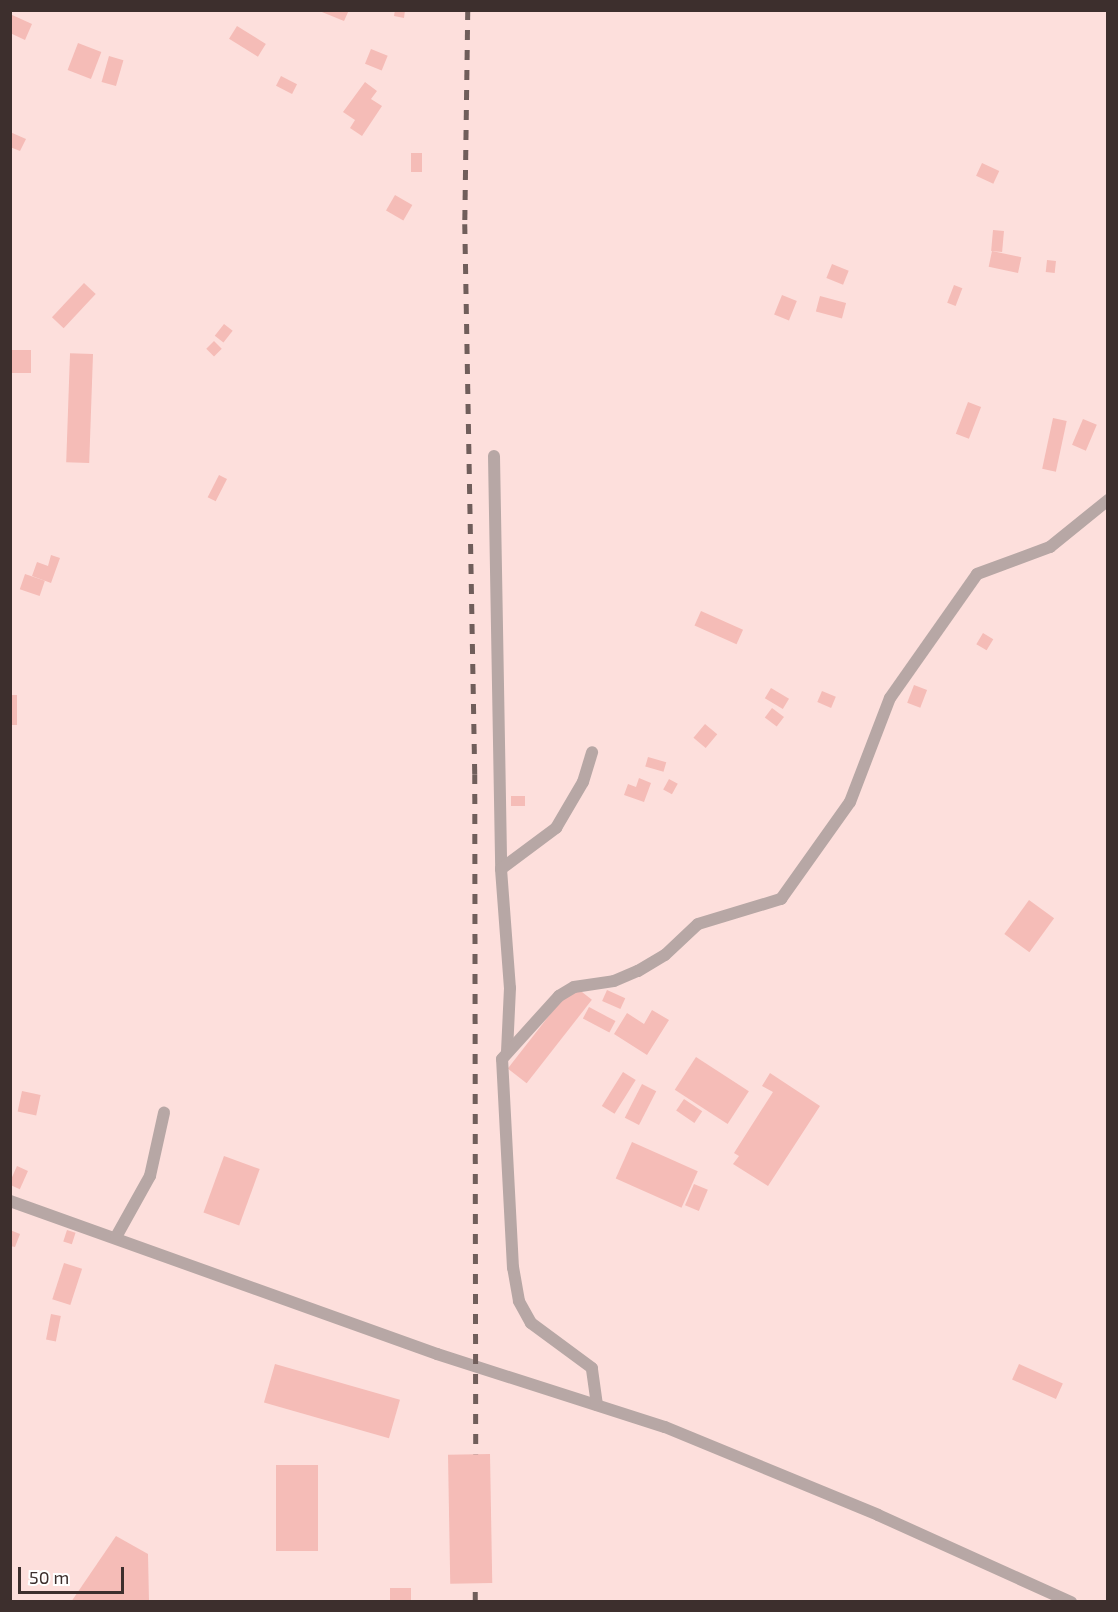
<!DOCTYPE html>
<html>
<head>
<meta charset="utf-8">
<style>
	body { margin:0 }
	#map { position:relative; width:1118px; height:1612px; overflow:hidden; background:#fddfdc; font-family:"Exo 2",sans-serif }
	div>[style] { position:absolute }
	.building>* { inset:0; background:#f5bcb7; transform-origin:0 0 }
	.minor>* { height:12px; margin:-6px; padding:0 6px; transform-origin:6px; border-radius:6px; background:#b7a7a5 }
	.rail>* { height:4.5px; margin-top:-2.25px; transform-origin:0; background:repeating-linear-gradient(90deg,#705e5b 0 10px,transparent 0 20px) }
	span { translate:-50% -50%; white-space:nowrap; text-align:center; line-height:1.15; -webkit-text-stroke:4.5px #fff; paint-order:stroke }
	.frame { position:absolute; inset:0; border:12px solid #3d2f2d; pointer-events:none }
	.scale { position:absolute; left:18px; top:1567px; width:106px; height:27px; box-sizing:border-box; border:3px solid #3d2f2d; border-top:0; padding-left:8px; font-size:18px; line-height:21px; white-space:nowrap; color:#3d2f2d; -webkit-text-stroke:4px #fff; paint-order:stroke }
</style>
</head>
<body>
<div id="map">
	<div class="building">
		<div style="clip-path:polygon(317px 10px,349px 10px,344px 21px)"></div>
		<div style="clip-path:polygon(395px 10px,405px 10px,404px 18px,394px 16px)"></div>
		<div style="clip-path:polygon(10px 14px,32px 24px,25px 40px,10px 33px)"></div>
		<div style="left:237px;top:26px;width:34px;height:15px;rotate:32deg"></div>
		<div style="left:78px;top:43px;width:25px;height:29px;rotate:21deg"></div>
		<div style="left:371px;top:49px;width:18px;height:16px;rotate:22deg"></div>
		<div style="left:109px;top:56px;width:15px;height:27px;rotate:16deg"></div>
		<div style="left:281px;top:76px;width:18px;height:11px;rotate:27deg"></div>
		<div style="clip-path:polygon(365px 82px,377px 91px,371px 99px,382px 106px,362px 136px,350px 128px,355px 120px,343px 112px)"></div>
		<div style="clip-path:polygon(10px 132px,26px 139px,20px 151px,10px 147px)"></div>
		<div style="left:411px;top:153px;width:11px;height:19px"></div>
		<div style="left:982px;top:163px;width:19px;height:14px;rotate:25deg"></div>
		<div style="left:395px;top:195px;width:20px;height:18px;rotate:30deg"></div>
		<div style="left:993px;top:230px;width:11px;height:21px;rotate:5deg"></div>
		<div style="left:992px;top:251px;width:30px;height:16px;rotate:12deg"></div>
		<div style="left:1047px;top:260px;width:9px;height:12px;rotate:6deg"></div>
		<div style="left:832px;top:264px;width:18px;height:15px;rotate:22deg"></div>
		<div style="left:84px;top:283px;width:16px;height:47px;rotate:43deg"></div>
		<div style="left:954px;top:285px;width:9px;height:19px;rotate:21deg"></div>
		<div style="left:782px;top:295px;width:16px;height:21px;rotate:22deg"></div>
		<div style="left:820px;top:296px;width:27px;height:16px;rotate:15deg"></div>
		<div style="left:224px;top:324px;width:11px;height:15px;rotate:38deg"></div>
		<div style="left:214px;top:341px;width:11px;height:11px;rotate:45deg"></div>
		<div style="left:10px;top:350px;width:21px;height:23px"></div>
		<div style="left:93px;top:354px;width:109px;height:23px;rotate:92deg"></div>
		<div style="left:968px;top:402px;width:14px;height:34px;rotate:21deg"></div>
		<div style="left:1053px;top:418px;width:14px;height:52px;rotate:12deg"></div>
		<div style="left:1083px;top:419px;width:15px;height:28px;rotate:23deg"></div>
		<div style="left:219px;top:475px;width:9px;height:25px;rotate:27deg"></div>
		<div style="clip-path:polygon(51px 555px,60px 558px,51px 583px,32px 576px,37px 562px,48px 566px)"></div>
		<div style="left:25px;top:574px;width:21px;height:16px;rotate:19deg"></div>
		<div style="left:701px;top:611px;width:46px;height:16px;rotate:24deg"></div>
		<div style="left:983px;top:633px;width:12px;height:13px;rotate:31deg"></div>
		<div style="left:914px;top:685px;width:14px;height:19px;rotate:21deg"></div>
		<div style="left:771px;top:688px;width:21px;height:12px;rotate:31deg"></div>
		<div style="left:822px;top:691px;width:15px;height:12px;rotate:23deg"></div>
		<div style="left:10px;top:695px;width:7px;height:30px"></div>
		<div style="left:772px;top:708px;width:15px;height:12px;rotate:37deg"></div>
		<div style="left:705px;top:724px;width:16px;height:18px;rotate:40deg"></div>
		<div style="left:648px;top:757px;width:19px;height:10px;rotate:16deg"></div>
		<div style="clip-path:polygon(639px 778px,651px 783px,644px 802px,624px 795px,628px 784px,636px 787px)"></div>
		<div style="left:669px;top:779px;width:10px;height:12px;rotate:29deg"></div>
		<div style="left:511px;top:796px;width:14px;height:10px"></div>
		<div style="left:1029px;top:900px;width:31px;height:42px;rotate:36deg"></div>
		<div style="left:573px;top:985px;width:24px;height:106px;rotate:38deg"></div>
		<div style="left:607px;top:990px;width:20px;height:12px;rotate:24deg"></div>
		<div style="left:589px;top:1007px;width:30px;height:13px;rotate:28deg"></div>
		<div style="clip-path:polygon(652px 1010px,669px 1020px,647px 1055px,614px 1034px,627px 1013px,644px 1024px)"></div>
		<div style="left:696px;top:1057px;width:63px;height:39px;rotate:33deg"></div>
		<div style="left:623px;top:1072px;width:15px;height:40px;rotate:32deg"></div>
		<div style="clip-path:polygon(770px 1073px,820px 1106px,768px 1186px,733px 1164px,739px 1156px,734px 1153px,773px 1092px,762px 1086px)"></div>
		<div style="left:642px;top:1084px;width:16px;height:38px;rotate:27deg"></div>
		<div style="left:22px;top:1091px;width:19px;height:21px;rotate:12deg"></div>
		<div style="left:684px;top:1099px;width:22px;height:14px;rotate:34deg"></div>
		<div style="left:632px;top:1142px;width:72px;height:40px;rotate:24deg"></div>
		<div style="left:224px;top:1156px;width:38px;height:60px;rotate:20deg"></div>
		<div style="left:17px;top:1166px;width:12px;height:20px;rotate:24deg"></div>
		<div style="left:694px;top:1184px;width:15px;height:23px;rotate:23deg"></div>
		<div style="clip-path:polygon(10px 1230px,20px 1234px,15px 1247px,10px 1246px)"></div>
		<div style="left:67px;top:1230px;width:9px;height:12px;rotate:18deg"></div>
		<div style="left:64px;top:1263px;width:19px;height:38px;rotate:18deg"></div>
		<div style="left:51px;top:1314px;width:10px;height:26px;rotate:11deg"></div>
		<div style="left:275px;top:1364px;width:130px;height:40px;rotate:16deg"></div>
		<div style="left:1019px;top:1364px;width:48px;height:17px;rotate:24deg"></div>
		<div style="left:490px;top:1454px;width:129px;height:42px;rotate:89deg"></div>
		<div style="left:276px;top:1465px;width:42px;height:86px"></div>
		<div style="clip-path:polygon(116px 1536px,148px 1554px,149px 1602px,71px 1602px)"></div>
		<div style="left:390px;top:1588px;width:21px;height:14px"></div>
	</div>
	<div class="minor">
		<div style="left:494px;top:456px;width:413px;rotate:89deg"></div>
		<div style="left:501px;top:869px;width:119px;rotate:85.7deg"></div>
		<div style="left:510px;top:988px;width:64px;rotate:92.7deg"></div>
		<div style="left:501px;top:869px;width:69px;rotate:-36.7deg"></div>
		<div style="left:556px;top:828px;width:53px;rotate:-59.6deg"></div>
		<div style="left:583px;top:782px;width:31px;rotate:-73deg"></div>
		<div style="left:10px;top:1201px;width:454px;rotate:19.7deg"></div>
		<div style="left:437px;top:1354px;width:239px;rotate:17.8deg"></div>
		<div style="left:665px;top:1427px;width:230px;rotate:22.4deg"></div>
		<div style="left:878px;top:1515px;width:212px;rotate:24.3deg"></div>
		<div style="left:116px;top:1237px;width:70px;rotate:-60.9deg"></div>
		<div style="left:150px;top:1176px;width:65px;rotate:-77.5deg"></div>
		<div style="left:597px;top:1405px;width:37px;rotate:-98deg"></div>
		<div style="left:592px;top:1368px;width:76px;rotate:-143.6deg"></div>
		<div style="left:531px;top:1323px;width:25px;rotate:-119deg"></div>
		<div style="left:519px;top:1301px;width:34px;rotate:-100deg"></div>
		<div style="left:513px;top:1268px;width:209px;rotate:-93deg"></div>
		<div style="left:502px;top:1059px;width:85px;rotate:-47.9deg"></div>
		<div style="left:559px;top:996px;width:17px;rotate:-31deg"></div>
		<div style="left:574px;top:987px;width:40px;rotate:-8.5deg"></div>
		<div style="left:614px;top:981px;width:26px;rotate:-23deg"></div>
		<div style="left:638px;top:971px;width:31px;rotate:-31deg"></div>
		<div style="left:665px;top:955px;width:45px;rotate:-43.2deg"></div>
		<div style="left:698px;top:924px;width:87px;rotate:-16.8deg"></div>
		<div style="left:781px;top:899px;width:119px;rotate:-54.6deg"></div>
		<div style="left:850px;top:802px;width:111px;rotate:-69deg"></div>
		<div style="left:890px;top:698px;width:151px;rotate:-54.9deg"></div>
		<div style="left:977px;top:574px;width:78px;rotate:-20.3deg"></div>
		<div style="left:1050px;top:547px;width:75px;rotate:-39deg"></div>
	</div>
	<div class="rail">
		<div style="left:468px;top:10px;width:214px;rotate:90.8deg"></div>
		<div style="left:465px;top:224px;width:550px;rotate:88.96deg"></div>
		<div style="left:475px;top:774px;width:680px;rotate:89.92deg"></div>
		<div style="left:475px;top:1602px;width:19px;rotate:-90deg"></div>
	</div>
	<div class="frame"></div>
	<div class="scale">50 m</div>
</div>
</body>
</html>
